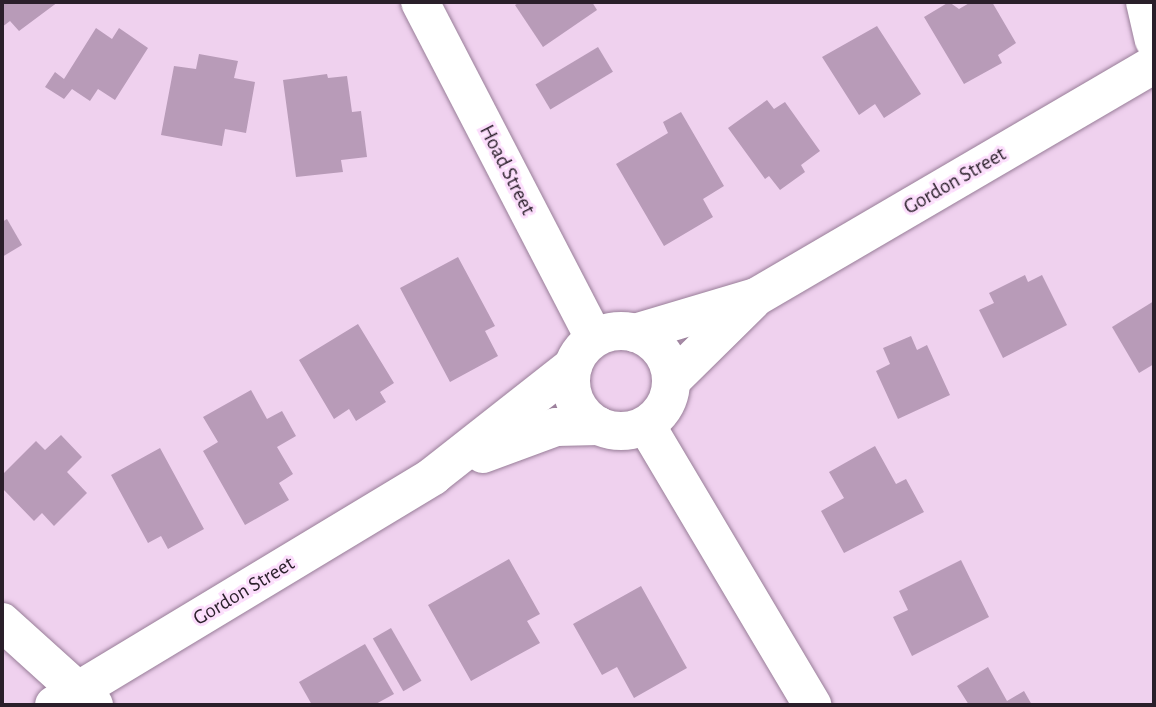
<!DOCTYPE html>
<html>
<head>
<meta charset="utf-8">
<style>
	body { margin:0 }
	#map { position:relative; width:1156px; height:707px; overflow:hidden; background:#efd1ee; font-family:"Alegreya Sans",sans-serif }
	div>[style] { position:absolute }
	.building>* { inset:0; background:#b89bb8; transform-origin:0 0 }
	.roads { filter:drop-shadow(0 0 2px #987d98) drop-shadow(0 0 2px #987d98) }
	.street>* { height:38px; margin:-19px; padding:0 19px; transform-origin:19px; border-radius:19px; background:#fff }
	.street>.ring { margin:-19px; padding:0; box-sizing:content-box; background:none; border:38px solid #fff; border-radius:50% }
	span { translate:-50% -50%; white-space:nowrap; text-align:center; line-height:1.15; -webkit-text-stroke:6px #fcdefc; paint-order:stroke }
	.street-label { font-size:21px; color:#2a1f2a }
	.frame { position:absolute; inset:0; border:4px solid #2a1f2a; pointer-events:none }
</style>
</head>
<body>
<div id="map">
	<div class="building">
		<div style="clip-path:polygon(2px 2px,58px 2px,19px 31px,10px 21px,2px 27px)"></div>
		<div style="clip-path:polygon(520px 2px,592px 2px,597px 10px,543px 47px,515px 5px)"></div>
		<div style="clip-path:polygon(949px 2px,959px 9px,971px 2px,992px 2px,1016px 43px,998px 55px,1002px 63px,964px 84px,924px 17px)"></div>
		<div style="clip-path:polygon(877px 26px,921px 94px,884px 118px,875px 104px,859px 115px,822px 57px)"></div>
		<div style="clip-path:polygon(96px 28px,112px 39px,119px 28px,148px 48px,115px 100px,98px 89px,90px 101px,72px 89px,64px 99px,45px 87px,55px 72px,64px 79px)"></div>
		<div style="left:598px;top:47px;width:29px;height:73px;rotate:59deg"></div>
		<div style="clip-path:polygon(199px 54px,238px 61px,234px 78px,255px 82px,246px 133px,225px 129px,222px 146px,161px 135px,174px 66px,196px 69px)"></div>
		<div style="clip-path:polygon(327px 74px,328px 78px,347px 76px,352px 112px,361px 111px,367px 157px,341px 160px,343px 172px,296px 177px,283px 80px)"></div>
		<div style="clip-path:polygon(767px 100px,774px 109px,785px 102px,820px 151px,801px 165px,805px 172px,780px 190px,769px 176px,765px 179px,728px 128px)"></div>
		<div style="clip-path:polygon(681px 112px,724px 186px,703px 199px,713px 217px,664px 246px,616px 164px,668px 133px,663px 122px)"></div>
		<div style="clip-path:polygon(7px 219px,22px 245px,2px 257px,2px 222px)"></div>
		<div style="clip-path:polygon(458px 257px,495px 326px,485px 331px,498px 356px,450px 382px,400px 288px)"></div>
		<div style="clip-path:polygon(1025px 275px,1028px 282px,1042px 275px,1067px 325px,1003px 358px,979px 310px,994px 303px,989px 293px)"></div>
		<div style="clip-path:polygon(1154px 301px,1154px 364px,1139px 373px,1112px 327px)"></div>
		<div style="clip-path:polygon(358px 324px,394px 383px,380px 392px,386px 402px,356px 421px,349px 409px,334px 419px,299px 360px)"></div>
		<div style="clip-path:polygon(911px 336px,917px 350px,927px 345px,950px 395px,898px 419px,876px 371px,890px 364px,883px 348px)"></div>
		<div style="clip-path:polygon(251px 390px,267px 419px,282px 411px,296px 436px,277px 447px,293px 474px,279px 483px,289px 500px,245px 525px,203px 451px,218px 442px,203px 417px)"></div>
		<div style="clip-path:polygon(61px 435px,82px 457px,67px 472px,87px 493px,54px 526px,42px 513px,34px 521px,2px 488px,2px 475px,36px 441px,45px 450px)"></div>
		<div style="clip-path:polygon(875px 446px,896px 484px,906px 479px,924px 512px,844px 553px,821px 511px,844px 498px,829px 472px)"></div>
		<div style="clip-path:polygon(160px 448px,204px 529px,168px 549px,161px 536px,148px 543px,111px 475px)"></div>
		<div style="clip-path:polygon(509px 559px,540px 614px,527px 621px,540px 643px,471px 681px,428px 605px)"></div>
		<div style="clip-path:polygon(961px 560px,989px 617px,912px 656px,893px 617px,908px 610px,899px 591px)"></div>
		<div style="clip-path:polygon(641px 586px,687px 668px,634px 698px,617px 667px,602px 675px,573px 624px)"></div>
		<div style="left:391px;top:628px;width:61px;height:21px;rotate:60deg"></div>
		<div style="clip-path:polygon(365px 644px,394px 694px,374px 705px,312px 705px,299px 682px)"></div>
		<div style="clip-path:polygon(988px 667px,1007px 701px,1024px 691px,1032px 705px,969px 705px,957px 686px)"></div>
	</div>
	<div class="roads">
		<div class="street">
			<div style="left:420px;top:2px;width:378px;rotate:62.6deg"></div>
			<div style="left:1145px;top:2px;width:39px;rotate:77deg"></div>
			<div class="ring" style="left:571px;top:331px;width:62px;height:62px"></div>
			<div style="left:635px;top:333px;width:126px;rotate:-16.6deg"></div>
			<div style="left:756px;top:297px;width:461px;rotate:-30.3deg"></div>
			<div style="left:671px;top:381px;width:114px;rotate:-44.6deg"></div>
			<div style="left:646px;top:425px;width:326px;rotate:59.3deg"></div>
			<div style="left:483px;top:454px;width:78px;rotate:-20.3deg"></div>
			<div style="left:556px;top:427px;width:43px;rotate:-1.3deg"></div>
			<div style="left:2px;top:622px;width:124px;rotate:42.1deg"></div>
			<div style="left:54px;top:705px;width:443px;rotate:-31.1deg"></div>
			<div style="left:433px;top:476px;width:178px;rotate:-38.2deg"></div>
		</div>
	</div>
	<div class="street-label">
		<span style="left:507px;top:170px;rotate:63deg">Hoad Street</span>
		<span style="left:955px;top:181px;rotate:-30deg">Gordon Street</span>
		<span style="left:244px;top:591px;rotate:-31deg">Gordon Street</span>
	</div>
	<div class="frame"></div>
</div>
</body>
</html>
